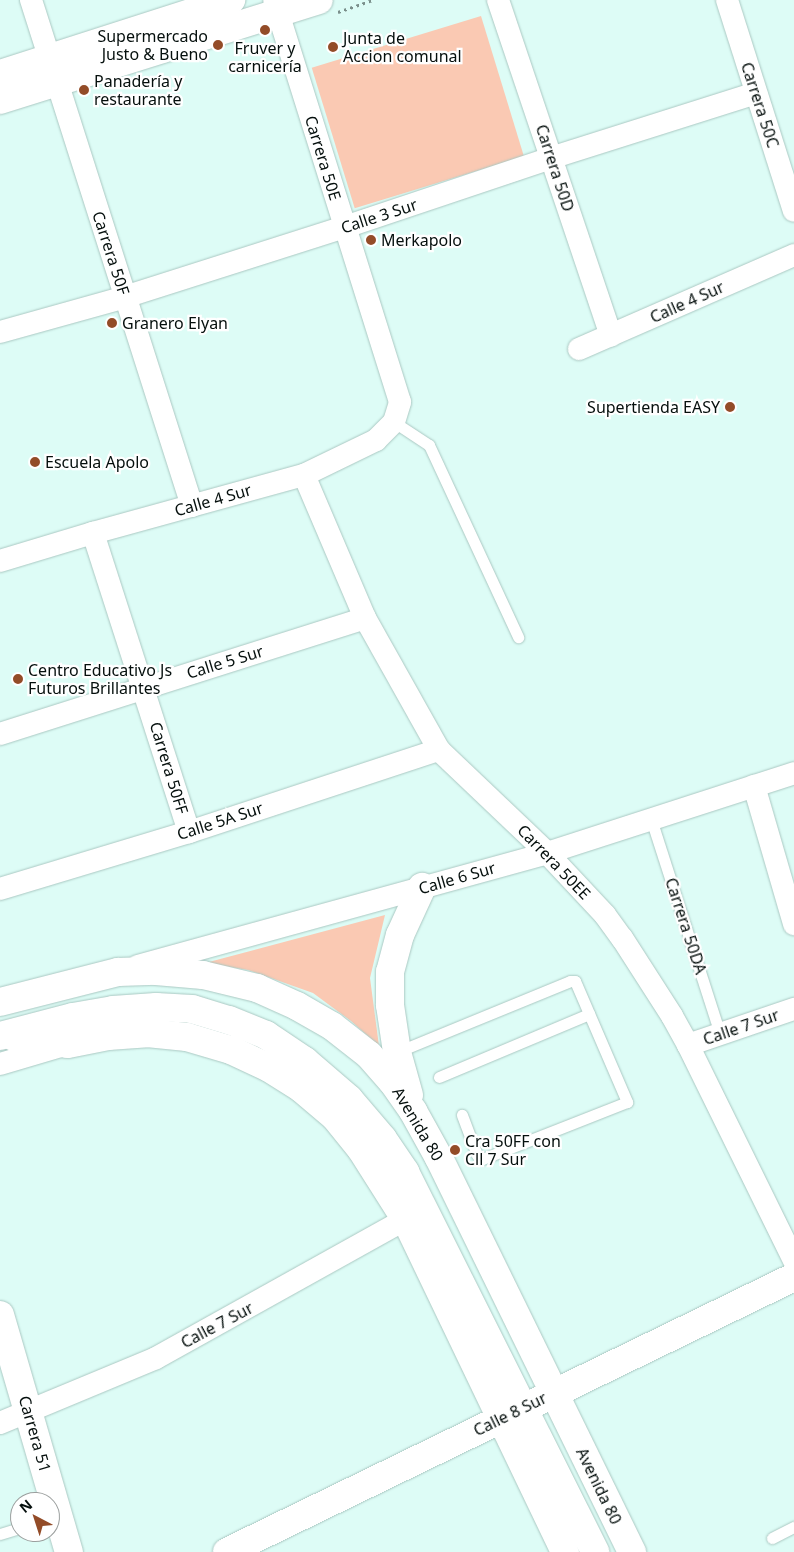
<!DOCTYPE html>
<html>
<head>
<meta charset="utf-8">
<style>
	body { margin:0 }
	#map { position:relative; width:794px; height:1552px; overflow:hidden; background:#ddfcf6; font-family:"Noto Sans",sans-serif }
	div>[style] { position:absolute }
	.green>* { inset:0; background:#fac9b3; transform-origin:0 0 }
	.path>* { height:3px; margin-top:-1.5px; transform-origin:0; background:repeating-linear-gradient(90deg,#7a8f8b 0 2.5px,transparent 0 6.5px) }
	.roads { filter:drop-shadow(0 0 1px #aac8c2) drop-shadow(0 0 1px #aac8c2) }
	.service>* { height:11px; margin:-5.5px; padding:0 5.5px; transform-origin:5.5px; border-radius:5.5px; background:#fff }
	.minor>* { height:22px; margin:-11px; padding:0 11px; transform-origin:11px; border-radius:11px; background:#fff }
	.tertiary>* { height:28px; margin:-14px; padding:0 14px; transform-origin:14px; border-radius:14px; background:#fff }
	.secondary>* { height:28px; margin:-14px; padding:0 14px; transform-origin:14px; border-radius:14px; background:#fff }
	.primary>* { height:28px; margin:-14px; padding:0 14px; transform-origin:14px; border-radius:14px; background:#fff }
	.dots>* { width:14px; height:14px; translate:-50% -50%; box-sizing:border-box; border:2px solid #fff; border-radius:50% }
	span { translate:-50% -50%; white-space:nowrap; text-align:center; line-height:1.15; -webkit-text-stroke:4.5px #fff; paint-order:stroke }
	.poi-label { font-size:16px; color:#050f0d }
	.right { translate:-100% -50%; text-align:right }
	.left { translate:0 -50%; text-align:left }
	.street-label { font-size:16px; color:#050f0d }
	.north { position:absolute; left:10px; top:1492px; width:50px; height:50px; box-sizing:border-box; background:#fff; border:1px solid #9b9f9e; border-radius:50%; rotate:320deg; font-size:14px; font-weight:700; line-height:20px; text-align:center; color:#050f0d }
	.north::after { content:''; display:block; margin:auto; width:18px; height:22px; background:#934c28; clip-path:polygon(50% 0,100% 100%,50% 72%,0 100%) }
</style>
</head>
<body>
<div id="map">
	<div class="green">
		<div style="left:481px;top:16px;width:147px;height:177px;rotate:73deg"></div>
		<div style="clip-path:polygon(385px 915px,370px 978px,379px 1046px,351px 1021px,313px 993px,248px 970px,205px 963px)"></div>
	</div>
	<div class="path">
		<div style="left:338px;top:12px;width:37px;rotate:-19deg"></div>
	</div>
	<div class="roads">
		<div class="service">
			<div style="left:394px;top:422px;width:42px;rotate:33.3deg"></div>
			<div style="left:429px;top:445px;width:212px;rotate:65.1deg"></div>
			<div style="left:651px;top:819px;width:226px;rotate:72.2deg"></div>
			<div style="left:397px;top:1052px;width:187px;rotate:-22.3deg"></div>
			<div style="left:570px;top:981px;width:5px"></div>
			<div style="left:575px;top:981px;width:132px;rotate:66.7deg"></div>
			<div style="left:627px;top:1102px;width:156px;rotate:158.5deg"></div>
			<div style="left:482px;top:1159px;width:6px;rotate:-141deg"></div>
			<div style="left:477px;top:1155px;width:43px;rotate:-110.6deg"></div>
			<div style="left:439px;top:1077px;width:163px;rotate:-22.8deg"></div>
			<div style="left:0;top:1534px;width:21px;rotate:-17deg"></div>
			<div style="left:772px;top:1538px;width:25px;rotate:-27deg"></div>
		</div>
		<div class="minor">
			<div style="left:31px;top:0;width:531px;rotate:72.35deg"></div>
			<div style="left:498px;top:0;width:354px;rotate:71.4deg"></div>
			<div style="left:727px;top:0;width:221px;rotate:72.4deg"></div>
			<div style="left:0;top:332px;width:130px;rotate:-15.6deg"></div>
			<div style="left:125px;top:297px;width:231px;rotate:-17.7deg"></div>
			<div style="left:345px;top:227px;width:217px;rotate:-18.5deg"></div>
			<div style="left:551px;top:158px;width:215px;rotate:-17.6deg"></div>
			<div style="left:579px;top:349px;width:235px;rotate:-23.6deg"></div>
			<div style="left:304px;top:475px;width:155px;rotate:66.9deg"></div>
			<div style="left:365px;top:618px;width:151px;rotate:60.7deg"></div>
			<div style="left:439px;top:750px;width:149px;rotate:43.6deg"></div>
			<div style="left:547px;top:853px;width:85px;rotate:46.9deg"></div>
			<div style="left:605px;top:915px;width:29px;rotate:54deg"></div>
			<div style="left:622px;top:938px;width:93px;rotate:57.3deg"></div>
			<div style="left:672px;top:1016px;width:33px;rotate:61deg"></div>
			<div style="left:688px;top:1045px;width:240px;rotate:63.8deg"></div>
			<div style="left:93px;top:533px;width:314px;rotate:72.2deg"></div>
			<div style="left:0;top:561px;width:97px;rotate:-16.8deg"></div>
			<div style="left:93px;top:533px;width:219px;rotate:-15.4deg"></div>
			<div style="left:304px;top:475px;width:80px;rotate:-25.9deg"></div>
			<div style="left:376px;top:440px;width:25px;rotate:-45deg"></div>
			<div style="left:394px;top:422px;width:21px;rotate:-73deg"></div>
			<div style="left:400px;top:402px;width:421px;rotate:-107.4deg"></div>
			<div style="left:0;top:734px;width:383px;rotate:-17.6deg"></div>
			<div style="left:754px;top:786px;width:144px;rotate:73.8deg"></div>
			<div style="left:0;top:889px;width:197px;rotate:-16.8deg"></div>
			<div style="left:189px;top:832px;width:263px;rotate:-18.2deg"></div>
			<div style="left:138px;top:966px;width:424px;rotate:-15.4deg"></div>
			<div style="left:547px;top:853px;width:260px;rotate:-17.9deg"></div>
			<div style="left:688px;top:1045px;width:112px;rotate:-18.8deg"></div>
			<div style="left:0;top:1064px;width:67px;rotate:-16.5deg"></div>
			<div style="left:0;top:1423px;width:169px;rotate:-22.6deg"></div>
			<div style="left:156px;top:1358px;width:302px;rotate:-29.1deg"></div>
		</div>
		<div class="tertiary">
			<div style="left:0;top:1315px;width:247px;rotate:73.8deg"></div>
			<div style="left:227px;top:1552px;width:630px;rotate:-25.87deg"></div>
		</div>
		<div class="secondary">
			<div style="left:0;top:74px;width:243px;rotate:-17.8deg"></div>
			<div style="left:0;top:100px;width:334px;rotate:-17.4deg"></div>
		</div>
		<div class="primary">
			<div style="left:0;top:1002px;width:122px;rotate:-14.3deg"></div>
			<div style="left:118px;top:972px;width:38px;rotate:-2deg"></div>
			<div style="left:156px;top:971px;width:47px;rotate:4.9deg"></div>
			<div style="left:203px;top:975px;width:56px;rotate:13.5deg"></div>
			<div style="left:257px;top:988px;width:44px;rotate:24.2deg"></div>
			<div style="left:297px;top:1006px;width:40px;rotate:29.7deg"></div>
			<div style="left:332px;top:1026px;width:47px;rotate:38.1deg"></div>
			<div style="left:369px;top:1055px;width:35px;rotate:49deg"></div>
			<div style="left:392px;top:1081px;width:37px;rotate:55deg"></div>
			<div style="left:413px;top:1111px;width:54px;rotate:61deg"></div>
			<div style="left:439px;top:1158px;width:439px;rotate:63.9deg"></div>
			<div style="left:0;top:1036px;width:75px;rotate:-14.6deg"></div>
			<div style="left:73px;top:1017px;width:41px;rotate:-9.9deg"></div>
			<div style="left:113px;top:1010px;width:43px;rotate:-4deg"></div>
			<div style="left:156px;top:1007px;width:36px;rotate:3deg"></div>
			<div style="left:192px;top:1009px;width:39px;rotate:17deg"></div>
			<div style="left:229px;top:1020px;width:40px;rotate:22deg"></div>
			<div style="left:266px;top:1035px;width:47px;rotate:33.7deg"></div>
			<div style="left:305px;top:1061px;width:58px;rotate:40.8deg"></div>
			<div style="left:349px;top:1099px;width:52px;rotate:49.6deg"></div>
			<div style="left:383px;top:1139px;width:40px;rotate:56deg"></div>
			<div style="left:405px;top:1172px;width:425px;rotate:63.4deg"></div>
			<div style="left:14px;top:1037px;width:54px;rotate:7.4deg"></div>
			<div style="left:68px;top:1044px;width:41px;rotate:-11.3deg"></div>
			<div style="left:108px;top:1036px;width:39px;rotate:-4deg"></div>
			<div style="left:147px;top:1033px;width:40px;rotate:5.7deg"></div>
			<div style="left:187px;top:1037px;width:46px;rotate:16.5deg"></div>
			<div style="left:231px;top:1050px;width:42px;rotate:25.3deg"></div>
			<div style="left:269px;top:1068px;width:38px;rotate:32deg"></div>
			<div style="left:301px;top:1088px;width:45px;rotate:40.5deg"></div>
			<div style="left:335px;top:1117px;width:41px;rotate:50.9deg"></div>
			<div style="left:361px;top:1149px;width:84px;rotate:57.6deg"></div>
			<div style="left:406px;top:1220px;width:368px;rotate:64.4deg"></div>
			<div style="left:409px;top:1095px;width:45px;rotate:-105.6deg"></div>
			<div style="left:397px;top:1052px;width:48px;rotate:-98.5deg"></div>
			<div style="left:390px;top:1005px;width:33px;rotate:-90deg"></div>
			<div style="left:390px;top:972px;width:38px;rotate:-75deg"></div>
			<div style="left:400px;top:935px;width:53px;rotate:-65.4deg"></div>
		</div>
	</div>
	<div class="dots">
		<div style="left:265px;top:30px;background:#934c28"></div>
		<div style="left:218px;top:45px;background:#934c28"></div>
		<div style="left:333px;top:47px;background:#934c28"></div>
		<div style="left:84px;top:90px;background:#934c28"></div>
		<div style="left:371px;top:240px;background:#934c28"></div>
		<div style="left:112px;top:323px;background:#934c28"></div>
		<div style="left:730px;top:407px;background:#934c28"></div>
		<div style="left:35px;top:462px;background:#934c28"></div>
		<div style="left:18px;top:679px;background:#934c28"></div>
		<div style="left:455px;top:1150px;background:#934c28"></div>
	</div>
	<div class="poi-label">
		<span class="right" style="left:208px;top:45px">Supermercado<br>Justo &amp; Bueno</span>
		<span class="left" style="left:343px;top:47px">Junta de<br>Accion comunal</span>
		<span style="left:265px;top:57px">Fruver y<br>carnicería</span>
		<span class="left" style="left:94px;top:90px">Panadería y<br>restaurante</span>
		<span class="left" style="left:381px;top:240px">Merkapolo</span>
		<span class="left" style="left:122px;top:323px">Granero Elyan</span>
		<span class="right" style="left:720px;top:407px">Supertienda EASY</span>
		<span class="left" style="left:45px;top:462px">Escuela Apolo</span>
		<span class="left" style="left:28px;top:679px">Centro Educativo Js<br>Futuros Brillantes</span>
		<span class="left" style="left:465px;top:1150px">Cra 50FF con<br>Cll 7 Sur</span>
	</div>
	<div class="street-label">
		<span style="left:760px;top:105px;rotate:72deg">Carrera 50C</span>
		<span style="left:323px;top:158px;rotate:73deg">Carrera 50E</span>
		<span style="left:555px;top:168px;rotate:72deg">Carrera 50D</span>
		<span style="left:379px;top:216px;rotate:-18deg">Calle 3 Sur</span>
		<span style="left:111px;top:253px;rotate:72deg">Carrera 50F</span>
		<span style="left:687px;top:302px;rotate:-24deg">Calle 4 Sur</span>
		<span style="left:213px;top:500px;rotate:-16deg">Calle 4 Sur</span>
		<span style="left:225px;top:662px;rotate:-17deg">Calle 5 Sur</span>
		<span style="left:169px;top:768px;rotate:73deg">Carrera 50FF</span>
		<span style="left:220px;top:821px;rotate:-18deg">Calle 5A Sur</span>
		<span style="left:554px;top:862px;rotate:46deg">Carrera 50EE</span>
		<span style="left:457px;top:878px;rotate:-16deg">Calle 6 Sur</span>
		<span style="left:686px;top:926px;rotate:72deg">Carrera 50DA</span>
		<span style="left:741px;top:1027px;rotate:-19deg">Calle 7 Sur</span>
		<span style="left:418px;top:1124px;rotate:59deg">Avenida 80</span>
		<span style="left:217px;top:1325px;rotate:-28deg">Calle 7 Sur</span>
		<span style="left:510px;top:1414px;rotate:-26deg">Calle 8 Sur</span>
		<span style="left:35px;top:1434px;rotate:74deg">Carrera 51</span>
		<span style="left:599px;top:1486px;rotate:64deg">Avenida 80</span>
	</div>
	<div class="north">N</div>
</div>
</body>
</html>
